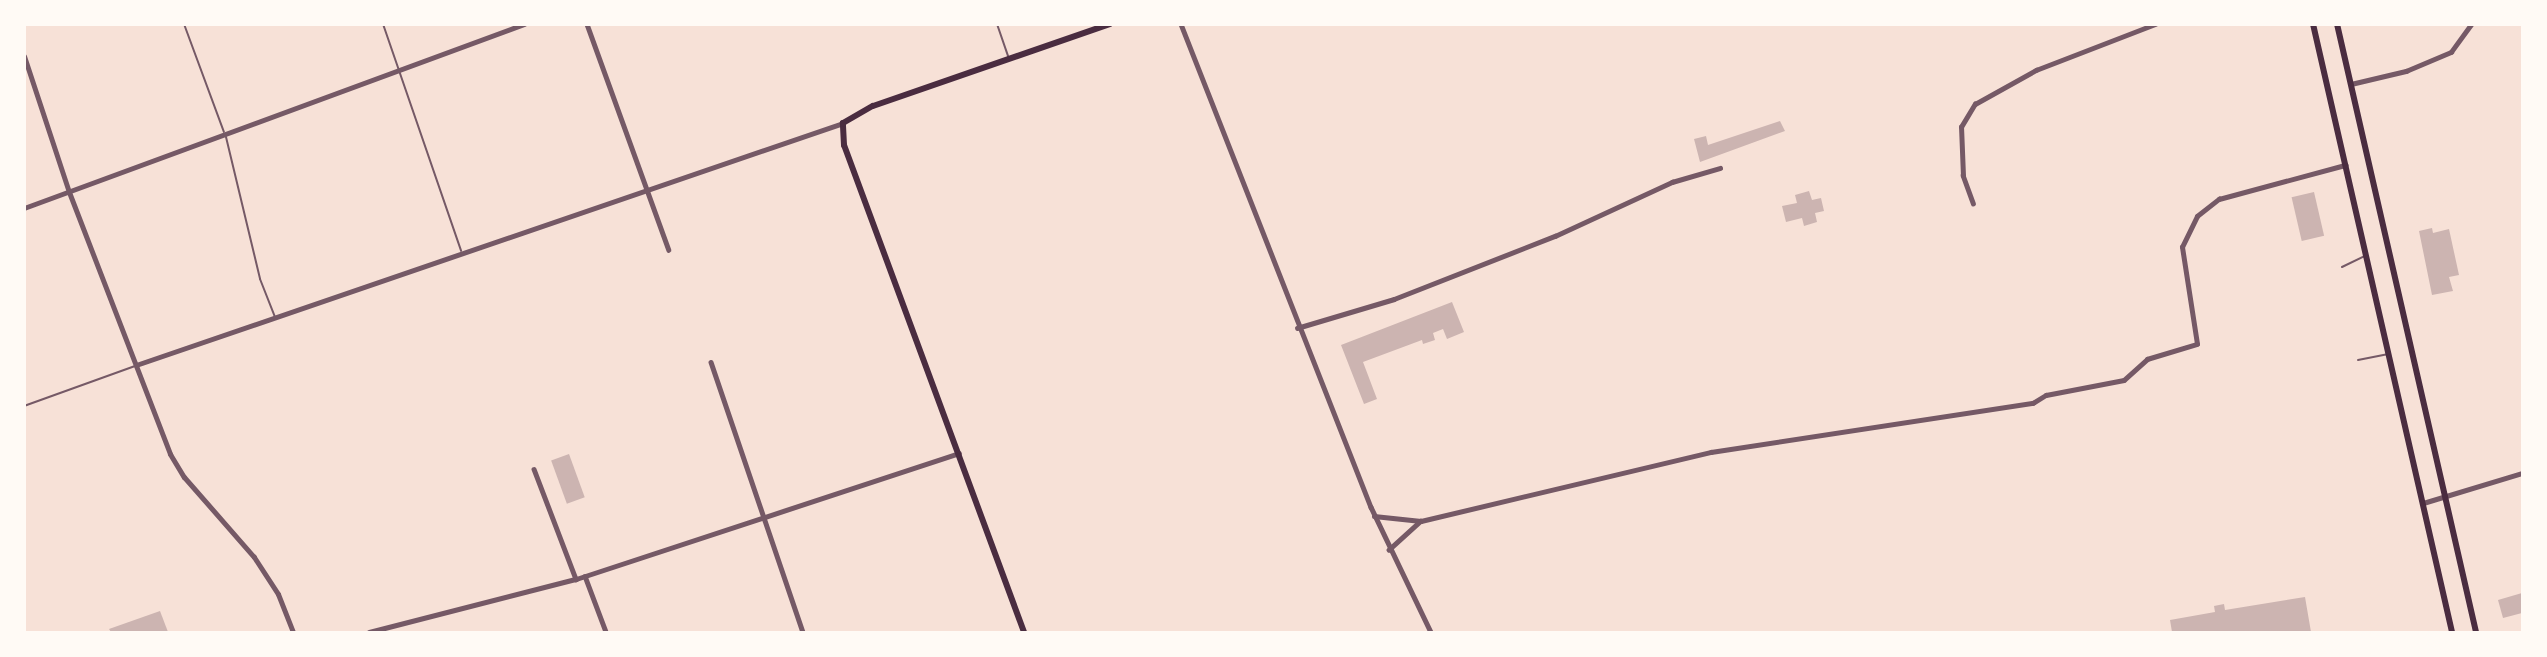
<!DOCTYPE html>
<html>
<head>
<meta charset="utf-8">
<style>
	body { margin:0 }
	#map { position:relative; width:2547px; height:657px; overflow:hidden; background:#f7e1d7; font-family:"Sofia Sans Condensed",sans-serif }
	div>[style] { position:absolute }
	.building>* { inset:0; background:#ccb4b1; transform-origin:0 0 }
	.service>* { height:2px; margin:-1px; padding:0 1px; transform-origin:1px; border-radius:1px; background:#755966 }
	.minor>* { height:4.5px; margin:-2.25px; padding:0 2.25px; transform-origin:2.25px; border-radius:2.25px; background:#755966 }
	.tertiary>* { height:5px; margin:-2.5px; padding:0 2.5px; transform-origin:2.5px; border-radius:2.5px; background:#755966 }
	.secondary>* { height:6px; margin:-3px; padding:0 3px; transform-origin:3px; border-radius:3px; background:#4a2c40 }
	.primary>* { height:6px; margin:-3px; padding:0 3px; transform-origin:3px; border-radius:3px; background:#4a2c40 }
	span { translate:-50% -50%; white-space:nowrap; text-align:center; line-height:1.15; -webkit-text-stroke:7px #fffaf5; paint-order:stroke }
	.frame { position:absolute; inset:0; border:26px solid #fffaf5; pointer-events:none }
</style>
</head>
<body>
<div id="map">
	<div class="building">
		<div style="clip-path:polygon(1780px 121px,1785px 131px,1700px 162px,1694px 139px,1706px 136px,1708px 145px)"></div>
		<div style="clip-path:polygon(1809px 191px,1812px 200px,1821px 198px,1824px 211px,1815px 213px,1817px 222px,1804px 226px,1802px 218px,1786px 222px,1782px 206px,1797px 203px,1795px 195px)"></div>
		<div style="left:2314px;top:192px;width:45px;height:23px;rotate:77deg"></div>
		<div style="clip-path:polygon(2432px 228px,2433px 233px,2449px 229px,2459px 275px,2449px 277px,2453px 291px,2432px 295px,2419px 231px)"></div>
		<div style="clip-path:polygon(1452px 302px,1464px 332px,1447px 339px,1443px 329px,1433px 333px,1435px 340px,1423px 344px,1422px 340px,1363px 362px,1377px 399px,1364px 404px,1341px 345px)"></div>
		<div style="left:569px;top:454px;width:46px;height:19px;rotate:70deg"></div>
		<div style="clip-path:polygon(2522px 593px,2522px 613px,2503px 618px,2498px 600px)"></div>
		<div style="clip-path:polygon(2305px 597px,2311px 632px,2172px 632px,2170px 620px,2215px 612px,2214px 606px,2224px 604px,2225px 610px)"></div>
		<div style="clip-path:polygon(160px 611px,168px 632px,111px 632px,109px 629px)"></div>
	</div>
	<div class="service">
		<div style="left:184px;top:24px;width:115px;rotate:69.7deg"></div>
		<div style="left:383px;top:24px;width:240px;rotate:71deg"></div>
		<div style="left:997px;top:24px;width:34px;rotate:71deg"></div>
		<div style="left:226px;top:137px;width:146px;rotate:76.5deg"></div>
		<div style="left:260px;top:279px;width:41px;rotate:68.5deg"></div>
		<div style="left:2342px;top:267px;width:25px;rotate:-26deg"></div>
		<div style="left:2358px;top:360px;width:31px;rotate:-11deg"></div>
		<div style="left:24px;top:406px;width:118px;rotate:-19.8deg"></div>
	</div>
	<div class="minor">
		<div style="left:587px;top:24px;width:240px;rotate:70.1deg"></div>
		<div style="left:1181px;top:24px;width:519px;rotate:68.53deg"></div>
		<div style="left:1371px;top:507px;width:139px;rotate:64.4deg"></div>
		<div style="left:2351px;top:84px;width:57px;rotate:-13.3deg"></div>
		<div style="left:2406px;top:71px;width:49px;rotate:-22.9deg"></div>
		<div style="left:2451px;top:52px;width:34px;rotate:-54deg"></div>
		<div style="left:1973px;top:204px;width:30px;rotate:-110deg"></div>
		<div style="left:1963px;top:176px;width:49px;rotate:-92.3deg"></div>
		<div style="left:1961px;top:127px;width:27px;rotate:-59deg"></div>
		<div style="left:1975px;top:104px;width:70px;rotate:-29.1deg"></div>
		<div style="left:2036px;top:70px;width:128px;rotate:-21.1deg"></div>
		<div style="left:1297px;top:328px;width:101px;rotate:-16.6deg"></div>
		<div style="left:1394px;top:299px;width:173px;rotate:-21.4deg"></div>
		<div style="left:1555px;top:236px;width:129px;rotate:-24.8deg"></div>
		<div style="left:1672px;top:182px;width:50px;rotate:-16.3deg"></div>
		<div style="left:711px;top:362px;width:285px;rotate:71.2deg"></div>
		<div style="left:534px;top:469px;width:118px;rotate:69.1deg"></div>
		<div style="left:1374px;top:516px;width:47px;rotate:6.1deg"></div>
		<div style="left:1421px;top:521px;width:43px;rotate:137.8deg"></div>
		<div style="left:1421px;top:521px;width:298px;rotate:-13.4deg"></div>
		<div style="left:1711px;top:452px;width:326px;rotate:-8.7deg"></div>
		<div style="left:2033px;top:403px;width:15px;rotate:-32deg"></div>
		<div style="left:2046px;top:395px;width:79px;rotate:-10.9deg"></div>
		<div style="left:2124px;top:380px;width:31px;rotate:-42deg"></div>
		<div style="left:2147px;top:359px;width:52px;rotate:-16.7deg"></div>
		<div style="left:2197px;top:344px;width:98px;rotate:-98.8deg"></div>
		<div style="left:2182px;top:247px;width:34px;rotate:-64deg"></div>
		<div style="left:2197px;top:216px;width:28px;rotate:-38deg"></div>
		<div style="left:2219px;top:199px;width:131px;rotate:-15.1deg"></div>
		<div style="left:585px;top:576px;width:60px;rotate:69.4deg"></div>
	</div>
	<div class="tertiary">
		<div style="left:24px;top:56px;width:143px;rotate:71.7deg"></div>
		<div style="left:69px;top:192px;width:281px;rotate:68.9deg"></div>
		<div style="left:170px;top:454px;width:27px;rotate:59deg"></div>
		<div style="left:184px;top:477px;width:106px;rotate:48.8deg"></div>
		<div style="left:254px;top:557px;width:44px;rotate:57deg"></div>
		<div style="left:278px;top:594px;width:41px;rotate:68.5deg"></div>
		<div style="left:24px;top:208px;width:533px;rotate:-20.2deg"></div>
		<div style="left:136px;top:365px;width:747px;rotate:-18.9deg"></div>
		<div style="left:2423px;top:503px;width:103px;rotate:-16.9deg"></div>
		<div style="left:369px;top:632px;width:214px;rotate:-14.4deg"></div>
		<div style="left:576px;top:579px;width:403px;rotate:-18.2deg"></div>
	</div>
	<div class="secondary">
		<div style="left:1024px;top:632px;width:519px;rotate:-110.28deg"></div>
		<div style="left:844px;top:145px;width:22px;rotate:-93deg"></div>
		<div style="left:843px;top:123px;width:34px;rotate:-30deg"></div>
		<div style="left:873px;top:106px;width:251px;rotate:-19.1deg"></div>
	</div>
	<div class="primary">
		<div style="left:2313px;top:24px;width:624px;rotate:77.12deg"></div>
		<div style="left:2337px;top:24px;width:624px;rotate:77.12deg"></div>
	</div>
	<div class="frame"></div>
</div>
</body>
</html>
